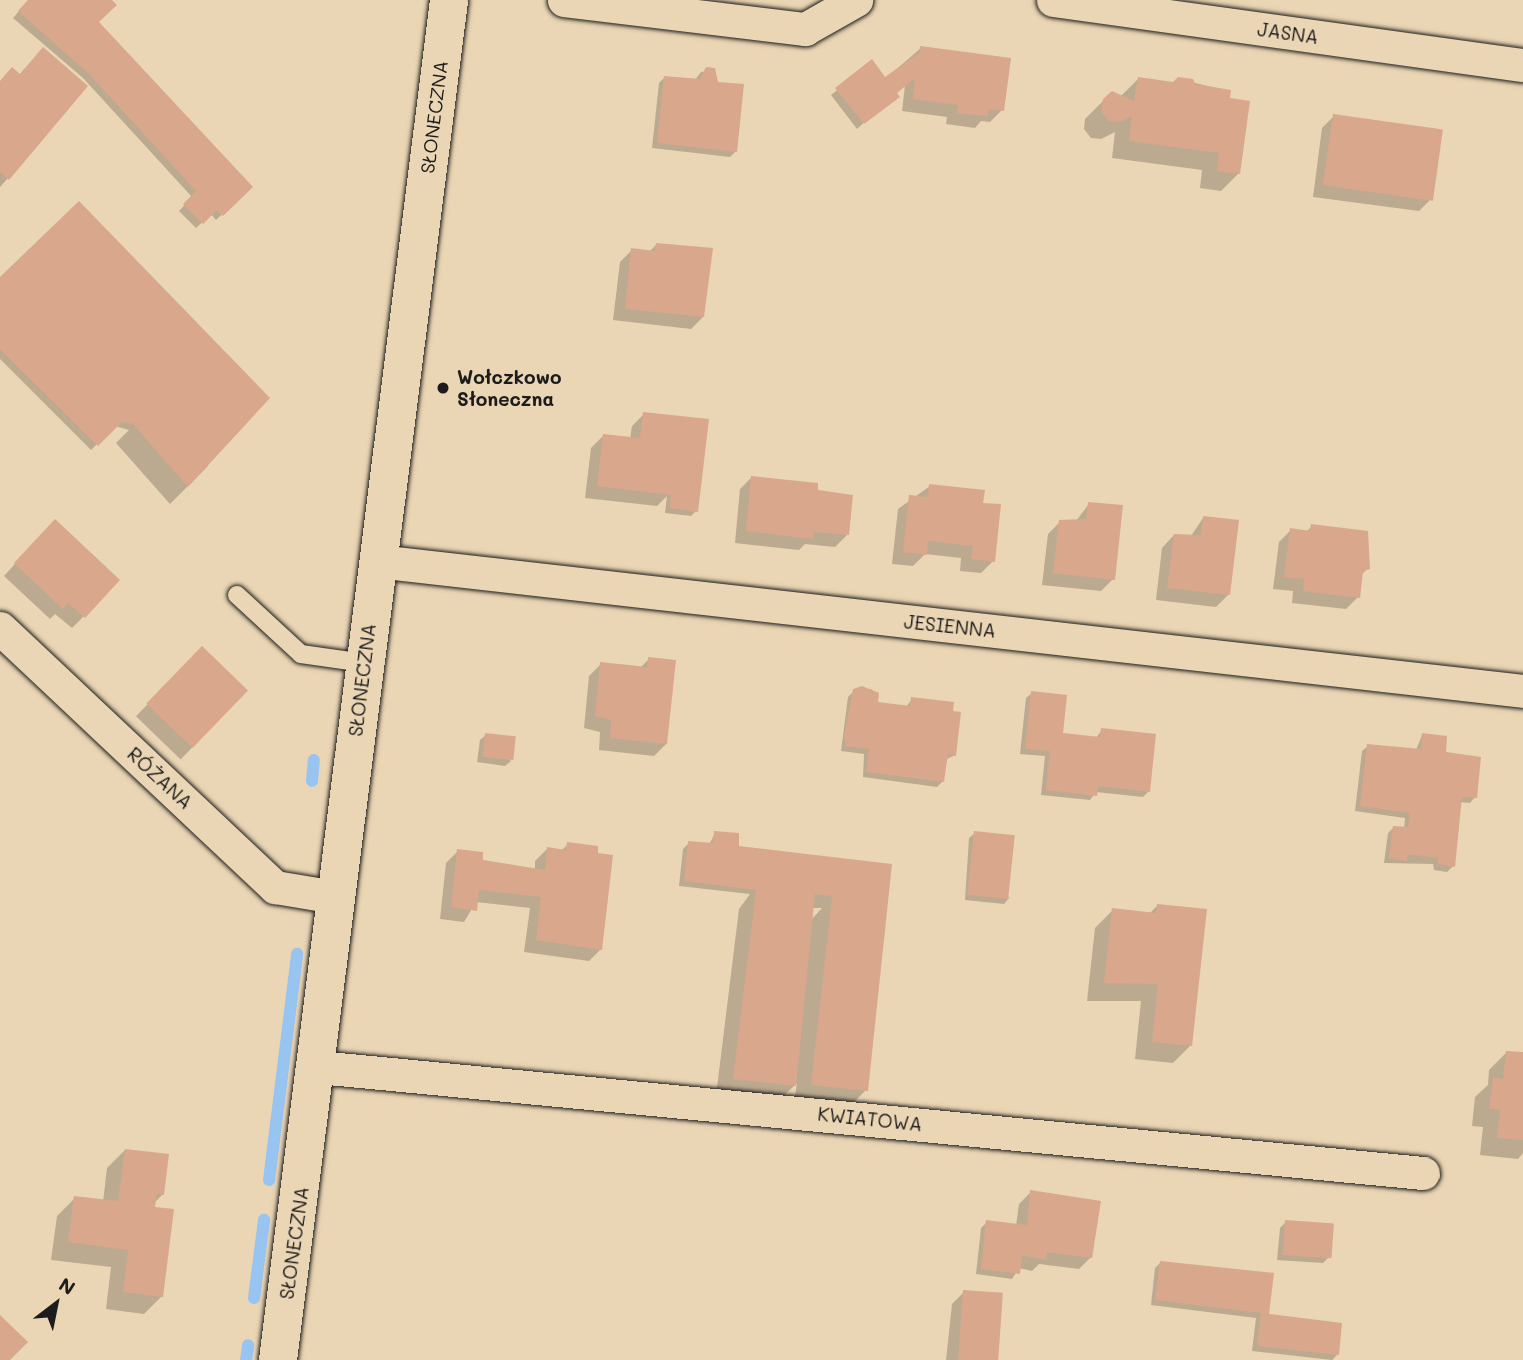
<!DOCTYPE html>
<html>
<head>
<meta charset="utf-8">
<style>
	body { margin:0 }
	#map { position:relative; width:1523px; height:1360px; overflow:hidden; background:#ead5b4; font-family:Mali,sans-serif }
	div>[style] { position:absolute }
	.shadow>* { inset:0; background:#0003; transform-origin:0 0 }
	.stream>* { height:12px; margin:-6px; padding:0 6px; transform-origin:6px; border-radius:6px; background:#97c4f1 }
	.building>* { inset:0; background:#d9a78c; transform-origin:0 0 }
	.roads { filter:drop-shadow(0 0 2px #1c1c1c) drop-shadow(0 0 2px #1c1c1c) }
	.lane>* { height:18px; margin:-9px; padding:0 9px; transform-origin:9px; border-radius:9px; background:#ead5b4 }
	.street>* { height:33px; margin:-16.5px; padding:0 16.5px; transform-origin:16.5px; border-radius:16.5px; background:#ead5b4 }
	.secondary>* { height:38px; margin:-19px; padding:0 19px; transform-origin:19px; border-radius:19px; background:#ead5b4 }
	.dots>* { width:19px; height:19px; translate:-50% -50%; box-sizing:border-box; border:4px solid #ead5b4; border-radius:50% }
	span { translate:-50% -50%; white-space:nowrap; text-align:center; line-height:1.15; -webkit-text-stroke:6px #ead5b4; paint-order:stroke }
	.street-label { font-size:19px; color:#1c1c1c }
	.poi-label { font-size:19px; color:#1c1c1c; font-weight:700 }
	.left { translate:0 -50%; text-align:left }
	.north { position:absolute; left:21px; top:1269px; width:70px; height:70px; -webkit-text-stroke:5px #ead5b4; paint-order:stroke; rotate:32deg; font-size:19px; font-weight:700; line-height:28px; text-align:center; color:#1c1c1c }
	.north::after { content:''; display:block; margin:auto; width:24px; height:32px; background:#1c1c1c; clip-path:polygon(50% 0,100% 100%,50% 72%,0 100%) }
</style>
</head>
<body>
<div id="map">
	<div class="shadow">
		<div style="clip-path:polygon(29px 0,110px 0,97px 22px,251px 187px,216px 220px,211px 214px,196px 228px,179px 211px,192px 197px,83px 78px,13px 18px)"></div>
		<div style="clip-path:polygon(921px 48px,1002px 110px,990px 122px,981px 121px,975px 128px,946px 124px,947px 117px,902px 111px,905px 85px,857px 129px,831px 95px,872px 62px,885px 79px)"></div>
		<div style="clip-path:polygon(43px 49px,8px 178px,0 187px,0 81px,19px 75px)"></div>
		<div style="clip-path:polygon(714px 70px,736px 151px,730px 157px,652px 148px,659px 83px,665px 77px,695px 80px,701px 72px)"></div>
		<div style="clip-path:polygon(1138px 79px,1173px 84px,1178px 79px,1229px 91px,1239px 173px,1221px 191px,1200px 188px,1202px 170px,1112px 158px,1115px 132px,1101px 139px,1091px 138px,1084px 129px,1085px 119px,1104px 100px,1120px 97px)"></div>
		<div style="clip-path:polygon(1334px 116px,1431px 199px,1419px 211px,1313px 197px,1322px 128px)"></div>
		<div style="clip-path:polygon(657px 244px,703px 317px,691px 329px,613px 320px,620px 262px,632px 250px,649px 252px)"></div>
		<div style="clip-path:polygon(0 279px,205px 462px,208px 466px,170px 504px,116px 443px,129px 430px,115px 426px,91px 450px,0 359px)"></div>
		<div style="clip-path:polygon(644px 414px,696px 511px,691px 516px,665px 513px,667px 496px,657px 506px,585px 498px,591px 448px,603px 436px,630px 439px,632px 426px)"></div>
		<div style="clip-path:polygon(752px 477px,847px 535px,835px 547px,805px 544px,799px 550px,735px 543px,740px 489px)"></div>
		<div style="clip-path:polygon(930px 486px,981px 504px,993px 561px,981px 573px,960px 571px,961px 558px,925px 554px,913px 566px,892px 564px,898px 509px)"></div>
		<div style="clip-path:polygon(1089px 504px,1113px 579px,1101px 591px,1042px 585px,1048px 534px,1060px 522px,1076px 521px)"></div>
		<div style="clip-path:polygon(1203px 518px,1228px 595px,1216px 607px,1156px 600px,1162px 548px,1174px 535px,1191px 536px)"></div>
		<div style="clip-path:polygon(1312px 526px,1368px 568px,1361px 575px,1358px 597px,1346px 609px,1292px 603px,1293px 591px,1273px 589px,1279px 542px,1291px 530px,1306px 532px)"></div>
		<div style="clip-path:polygon(43px 533px,84px 616px,72px 628px,55px 614px,50px 619px,4px 576px)"></div>
		<div style="left:202px;top:648px;width:62px;height:95px;rotate:44deg"></div>
		<div style="clip-path:polygon(649px 659px,666px 744px,654px 756px,599px 750px,600px 732px,584px 728px,589px 676px,601px 664px,640px 668px)"></div>
		<div style="clip-path:polygon(871px 689px,877px 694px,876px 704px,906px 707px,912px 699px,955px 755px,945px 760px,943px 781px,937px 787px,863px 777px,864px 754px,841px 751px,848px 697px,854px 691px)"></div>
		<div style="clip-path:polygon(1032px 693px,1061px 734px,1096px 738px,1102px 730px,1148px 792px,1143px 797px,1096px 792px,1090px 800px,1041px 795px,1045px 756px,1020px 754px,1026px 698px)"></div>
		<div style="clip-path:polygon(486px 735px,511px 761px,505px 766px,477px 762px,480px 740px)"></div>
		<div style="clip-path:polygon(1422px 735px,1444px 753px,1475px 797px,1470px 803px,1460px 802px,1453px 866px,1447px 872px,1434px 870px,1433px 864px,1384px 863px,1388px 833px,1393px 828px,1404px 829px,1405px 818px,1355px 811px,1362px 751px,1368px 746px,1416px 750px)"></div>
		<div style="clip-path:polygon(evenodd,715px 833px,737px 847px,891px 866px,866px 1090px,848px 1108px,794px 1102px,797px 1083px,776px 1103px,716px 1096px,739px 909px,750px 894px,679px 886px,683px 849px,689px 843px,709px 845px,715px 833px,812px 908px,822px 908px,811px 920px,812px 908px)"></div>
		<div style="clip-path:polygon(975px 833px,1009px 898px,1004px 904px,965px 900px,969px 838px)"></div>
		<div style="clip-path:polygon(568px 844px,601px 949px,589px 961px,524px 952px,530px 908px,476px 902px,464px 922px,440px 919px,446px 863px,458px 851px,481px 862px,535px 870px,535px 861px,547px 849px,561px 851px)"></div>
		<div style="clip-path:polygon(1157px 906px,1191px 1045px,1173px 1063px,1135px 1059px,1141px 1001px,1087px 1001px,1095px 928px,1113px 910px,1149px 914px)"></div>
		<div style="clip-path:polygon(1507px 1052px,1523px 1054px,1523px 1153px,1518px 1159px,1480px 1155px,1483px 1127px,1472px 1126px,1475px 1097px,1488px 1085px,1489px 1070px)"></div>
		<div style="clip-path:polygon(125px 1150px,163px 1194px,154px 1203px,162px 1296px,144px 1314px,106px 1309px,111px 1267px,51px 1260px,57px 1216px,75px 1198px,103px 1202px,107px 1168px)"></div>
		<div style="clip-path:polygon(1031px 1192px,1091px 1257px,1079px 1269px,1039px 1264px,1032px 1271px,1019px 1268px,1012px 1279px,976px 1274px,981px 1228px,987px 1222px,1016px 1226px,1019px 1204px)"></div>
		<div style="clip-path:polygon(1286px 1222px,1329px 1257px,1323px 1263px,1277px 1260px,1280px 1228px)"></div>
		<div style="clip-path:polygon(1160px 1263px,1267px 1315px,1337px 1355px,1332px 1360px,1252px 1351px,1256px 1318px,1151px 1305px,1155px 1268px)"></div>
		<div style="clip-path:polygon(964px 1292px,995px 1360px,946px 1360px,952px 1304px)"></div>
	</div>
	<div class="stream">
		<div style="left:312px;top:781px;width:21px;rotate:-85deg"></div>
		<div style="left:269px;top:1180px;width:228px;rotate:-82.9deg"></div>
		<div style="left:254px;top:1298px;width:79px;rotate:-82.7deg"></div>
		<div style="left:246px;top:1360px;width:15px;rotate:-82deg"></div>
	</div>
	<div class="building">
		<div style="clip-path:polygon(28px 0,112px 0,117px 5px,99px 22px,253px 187px,223px 216px,217px 210px,203px 224px,183px 204px,196px 191px,88px 73px,18px 11px)"></div>
		<div style="clip-path:polygon(920px 46px,1011px 58px,1004px 111px,989px 109px,988px 116px,966px 114px,957px 113px,958px 105px,913px 99px,915px 78px,897px 93px,900px 97px,864px 124px,835px 88px,872px 59px,885px 77px,919px 53px)"></div>
		<div style="clip-path:polygon(43px 47px,88px 86px,9px 180px,0 172px,0 81px,12px 67px,20px 74px)"></div>
		<div style="clip-path:polygon(706px 67px,715px 68px,718px 82px,744px 84px,737px 152px,657px 143px,664px 76px,700px 79px)"></div>
		<div style="clip-path:polygon(1138px 77px,1173px 82px,1178px 77px,1193px 79px,1195px 84px,1231px 90px,1230px 98px,1250px 101px,1240px 174px,1217px 171px,1219px 153px,1129px 141px,1132px 116px,1121px 122px,1109px 121px,1101px 111px,1103px 99px,1112px 91px,1134px 101px)"></div>
		<div style="left:1333px;top:114px;width:111px;height:72px;rotate:8deg"></div>
		<div style="clip-path:polygon(79px 201px,270px 398px,188px 487px,133px 424px,122px 422px,98px 446px,0 349px,0 277px)"></div>
		<div style="clip-path:polygon(656px 243px,713px 248px,704px 317px,625px 309px,631px 248px,655px 251px)"></div>
		<div style="clip-path:polygon(643px 412px,709px 419px,698px 512px,670px 508px,671px 495px,597px 486px,603px 434px,640px 438px)"></div>
		<div style="clip-path:polygon(751px 476px,818px 483px,818px 490px,853px 495px,849px 535px,814px 532px,813px 539px,746px 531px)"></div>
		<div style="clip-path:polygon(929px 484px,985px 490px,983px 503px,1001px 504px,995px 562px,971px 559px,973px 546px,928px 541px,927px 555px,903px 552px,909px 495px,928px 497px)"></div>
		<div style="clip-path:polygon(1088px 502px,1123px 505px,1115px 580px,1053px 573px,1059px 520px,1086px 519px)"></div>
		<div style="clip-path:polygon(1203px 516px,1239px 520px,1230px 595px,1167px 588px,1174px 534px,1201px 535px)"></div>
		<div style="clip-path:polygon(55px 519px,120px 580px,85px 618px,68px 603px,63px 609px,14px 563px)"></div>
		<div style="clip-path:polygon(1311px 524px,1368px 531px,1370px 569px,1363px 571px,1360px 598px,1303px 591px,1304px 579px,1284px 577px,1290px 528px,1310px 531px)"></div>
		<div style="left:202px;top:646px;width:64px;height:80px;rotate:44deg"></div>
		<div style="clip-path:polygon(648px 657px,676px 660px,667px 744px,610px 738px,611px 720px,595px 716px,600px 662px,647px 667px)"></div>
		<div style="clip-path:polygon(862px 686px,879px 693px,878px 702px,910px 706px,911px 697px,954px 702px,953px 711px,961px 712px,956px 756px,948px 754px,944px 782px,866px 772px,869px 749px,846px 746px,844px 737px,853px 689px)"></div>
		<div style="clip-path:polygon(1031px 691px,1067px 695px,1063px 733px,1100px 737px,1101px 728px,1156px 734px,1150px 792px,1098px 786px,1097px 796px,1046px 790px,1050px 751px,1025px 749px)"></div>
		<div style="left:485px;top:733px;width:31px;height:24px;rotate:6deg"></div>
		<div style="clip-path:polygon(1422px 733px,1447px 736px,1446px 752px,1481px 757px,1477px 798px,1462px 797px,1455px 867px,1438px 864px,1438px 858px,1407px 854px,1407px 861px,1389px 858px,1393px 826px,1408px 827px,1410px 813px,1360px 806px,1367px 744px,1421px 749px)"></div>
		<div style="clip-path:polygon(714px 831px,739px 833px,739px 846px,892px 864px,868px 1091px,811px 1085px,832px 896px,815px 894px,796px 1086px,733px 1079px,756px 890px,684px 881px,688px 841px,713px 843px)"></div>
		<div style="left:974px;top:831px;width:41px;height:64px;rotate:6deg"></div>
		<div style="clip-path:polygon(567px 842px,598px 846px,598px 853px,613px 855px,602px 950px,536px 940px,541px 897px,479px 890px,477px 911px,451px 907px,457px 849px,483px 852px,483px 860px,545px 870px,547px 847px,566px 850px)"></div>
		<div style="clip-path:polygon(1157px 904px,1207px 909px,1192px 1046px,1152px 1042px,1158px 984px,1104px 983px,1112px 908px,1156px 913px)"></div>
		<div style="clip-path:polygon(1506px 1051px,1523px 1052px,1523px 1140px,1497px 1138px,1500px 1109px,1489px 1109px,1493px 1077px,1503px 1079px)"></div>
		<div style="clip-path:polygon(125px 1149px,169px 1154px,164px 1195px,157px 1194px,155px 1207px,174px 1209px,163px 1297px,123px 1292px,128px 1250px,68px 1242px,74px 1196px,118px 1201px)"></div>
		<div style="clip-path:polygon(1030px 1190px,1101px 1201px,1092px 1258px,1047px 1252px,1046px 1260px,1022px 1255px,1020px 1274px,981px 1269px,986px 1220px,1027px 1225px)"></div>
		<div style="left:1285px;top:1220px;width:49px;height:35px;rotate:4deg"></div>
		<div style="clip-path:polygon(1160px 1261px,1274px 1273px,1269px 1314px,1342px 1323px,1339px 1355px,1257px 1346px,1261px 1313px,1155px 1300px)"></div>
		<div style="left:963px;top:1290px;width:40px;height:70px;rotate:4deg"></div>
		<div style="clip-path:polygon(0 1315px,28px 1342px,10px 1360px,0 1360px)"></div>
	</div>
	<div class="roads">
		<div class="lane">
			<div style="left:237px;top:595px;width:87px;rotate:42.7deg"></div>
			<div style="left:301px;top:654px;width:64px;rotate:8.1deg"></div>
		</div>
		<div class="street">
			<div style="left:564px;top:0;width:243px;rotate:6.9deg"></div>
			<div style="left:805px;top:29px;width:59px;rotate:-29.6deg"></div>
			<div style="left:1053px;top:0;width:474px;rotate:7.9deg"></div>
			<div style="left:377px;top:561px;width:1153px;rotate:6.47deg"></div>
			<div style="left:0;top:628px;width:378px;rotate:43.3deg"></div>
			<div style="left:275px;top:887px;width:61px;rotate:9.5deg"></div>
			<div style="left:318px;top:1067px;width:1110px;rotate:5.48deg"></div>
		</div>
		<div class="secondary">
			<div style="left:278px;top:1360px;width:1371px;rotate:-82.83deg"></div>
		</div>
	</div>
	<div class="dots">
		<div style="left:443px;top:388px;background:#1c1c1c"></div>
	</div>
	<div class="street-label">
		<span style="left:1288px;top:33px;rotate:8deg">JASNA</span>
		<span style="left:434px;top:117px;rotate:-83deg">SŁONECZNA</span>
		<span style="left:950px;top:626px;rotate:6deg">JESIENNA</span>
		<span style="left:362px;top:680px;rotate:-83deg">SŁONECZNA</span>
		<span style="left:160px;top:778px;rotate:43deg">RÓŻANA</span>
		<span style="left:870px;top:1119px;rotate:6deg">KWIATOWA</span>
		<span style="left:294px;top:1243px;rotate:-82deg">SŁONECZNA</span>
	</div>
	<div class="poi-label">
		<span class="left" style="left:457px;top:388px">Wołczkowo<br>Słoneczna</span>
	</div>
	<div class="north">N</div>
</div>
</body>
</html>
